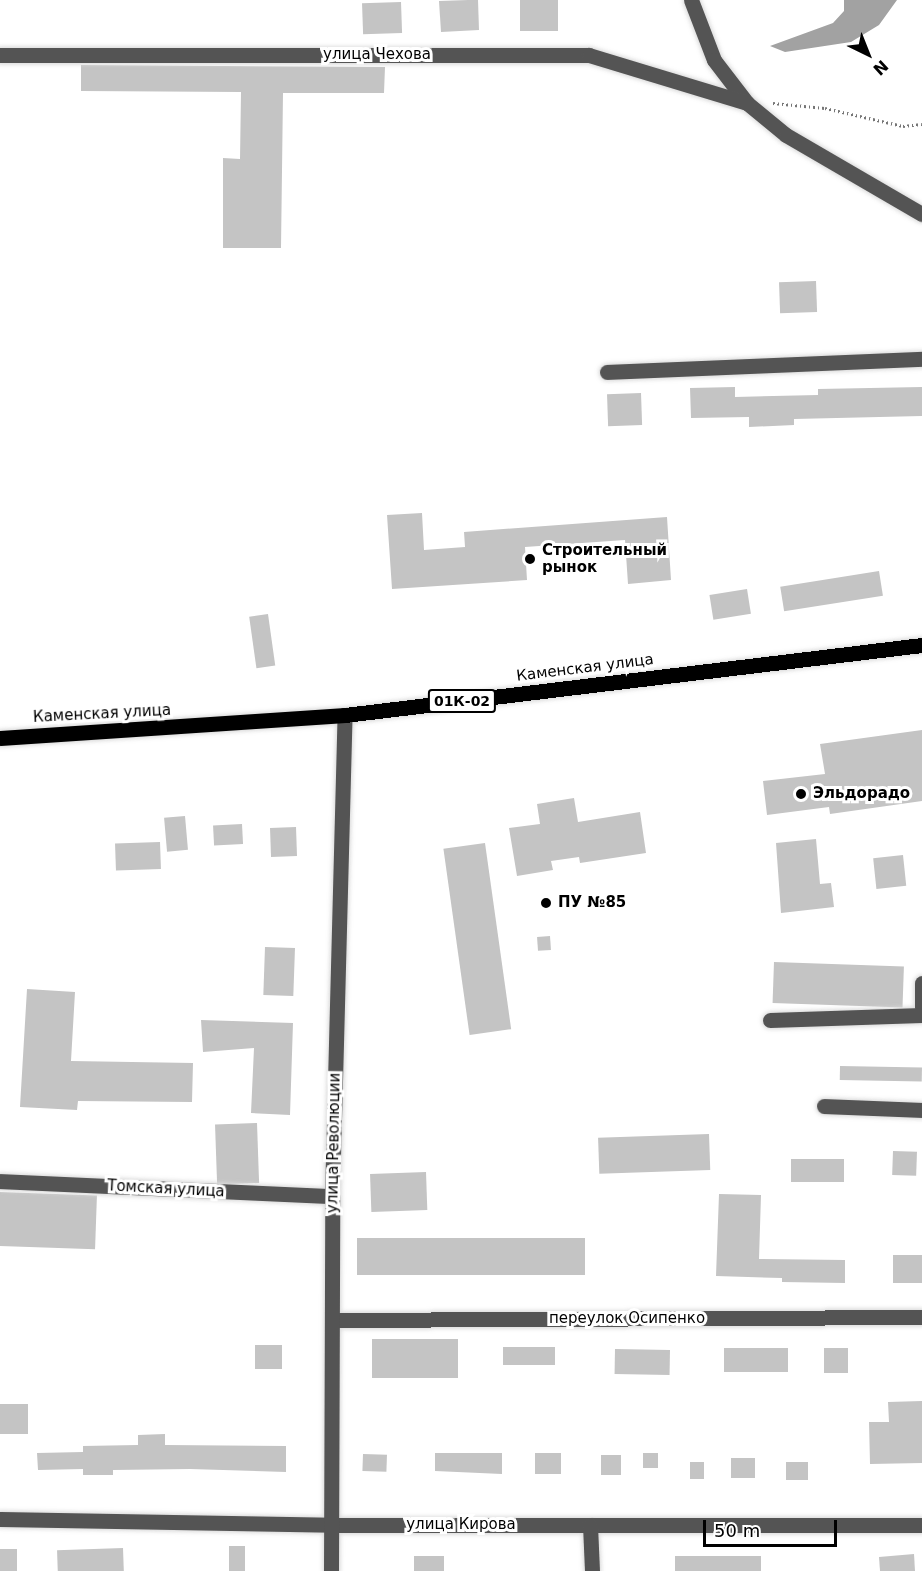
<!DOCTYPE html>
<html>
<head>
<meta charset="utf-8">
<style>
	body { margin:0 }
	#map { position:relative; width:922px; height:1571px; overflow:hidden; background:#fff; font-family:"DejaVu Sans",sans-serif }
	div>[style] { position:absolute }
	.water>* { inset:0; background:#a2a2a2 }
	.building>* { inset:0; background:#c4c4c4; transform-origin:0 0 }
	.path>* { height:3px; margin-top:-1.5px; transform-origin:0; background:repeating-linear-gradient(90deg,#767676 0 1.5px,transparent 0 4.5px) }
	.roads { filter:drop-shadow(0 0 2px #dbdbdb) drop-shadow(0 0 2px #dbdbdb) }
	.minor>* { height:15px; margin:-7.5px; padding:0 7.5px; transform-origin:7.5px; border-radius:7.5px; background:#545454 }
	.major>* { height:15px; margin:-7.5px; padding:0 7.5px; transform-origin:7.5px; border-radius:7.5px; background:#000 }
	.dots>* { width:16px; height:16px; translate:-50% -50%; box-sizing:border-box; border:3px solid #fff; border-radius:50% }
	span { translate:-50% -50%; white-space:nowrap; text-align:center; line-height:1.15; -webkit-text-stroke:6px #fff; paint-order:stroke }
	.shield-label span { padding:2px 4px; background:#fff; border:2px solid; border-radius:4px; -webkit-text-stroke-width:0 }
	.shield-label { font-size:14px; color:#000; font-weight:700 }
	.street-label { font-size:15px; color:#000 }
	.poi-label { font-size:15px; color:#000; font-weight:700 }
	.left { translate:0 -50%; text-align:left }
	.north { position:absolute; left:838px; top:24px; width:60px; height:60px; -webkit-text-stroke:4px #fff; paint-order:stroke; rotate:137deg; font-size:16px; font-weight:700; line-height:24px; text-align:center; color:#000 }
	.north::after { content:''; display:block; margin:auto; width:21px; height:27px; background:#000; clip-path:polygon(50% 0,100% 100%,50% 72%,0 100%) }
	.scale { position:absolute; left:703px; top:1520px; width:134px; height:27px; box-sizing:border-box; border:3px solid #000; border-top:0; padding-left:8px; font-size:18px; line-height:21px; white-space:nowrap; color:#000; -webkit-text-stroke:4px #fff; paint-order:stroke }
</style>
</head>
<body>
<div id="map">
	<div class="water">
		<div style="clip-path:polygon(844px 0,897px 0,879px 25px,851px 42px,785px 52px,770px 46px,833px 23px,844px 11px)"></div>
	</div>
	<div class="building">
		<div style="clip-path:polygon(468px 0,478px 0,479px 30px,441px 32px,439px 1px)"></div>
		<div style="left:520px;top:0;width:38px;height:31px"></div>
		<div style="left:401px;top:2px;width:31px;height:39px;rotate:88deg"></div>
		<div style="clip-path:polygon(81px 65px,385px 67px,384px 93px,283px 93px,281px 248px,223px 248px,223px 158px,240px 159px,241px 92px,81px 91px)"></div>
		<div style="left:816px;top:281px;width:31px;height:37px;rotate:88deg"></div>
		<div style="clip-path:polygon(735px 387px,735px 397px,818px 395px,818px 389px,922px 387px,922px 416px,794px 419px,794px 425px,749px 427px,749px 417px,691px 418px,690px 388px)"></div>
		<div style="left:641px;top:393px;width:32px;height:34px;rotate:88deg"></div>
		<div style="clip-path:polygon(422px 513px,424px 550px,465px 547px,464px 532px,667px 517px,671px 580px,628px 584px,625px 540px,525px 547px,527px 580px,392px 589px,387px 515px)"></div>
		<div style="left:879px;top:571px;width:25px;height:100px;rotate:81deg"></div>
		<div style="left:747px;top:589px;width:25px;height:38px;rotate:81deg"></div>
		<div style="left:268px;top:614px;width:52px;height:19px;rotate:82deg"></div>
		<div style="clip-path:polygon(922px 730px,922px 801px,830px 814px,829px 807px,767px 815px,763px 781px,825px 774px,820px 744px)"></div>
		<div style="clip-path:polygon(574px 798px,578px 822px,640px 812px,646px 853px,580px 863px,579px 857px,551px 861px,553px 870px,517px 876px,509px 828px,540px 824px,537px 804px)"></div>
		<div style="left:185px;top:816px;width:34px;height:21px;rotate:85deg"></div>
		<div style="left:242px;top:824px;width:20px;height:29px;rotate:87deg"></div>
		<div style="left:296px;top:827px;width:29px;height:26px;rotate:88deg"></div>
		<div style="clip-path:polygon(816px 839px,820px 884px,831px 883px,834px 907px,781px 913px,776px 843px)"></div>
		<div style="left:160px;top:842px;width:27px;height:45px;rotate:88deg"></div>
		<div style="left:485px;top:843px;width:188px;height:42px;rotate:82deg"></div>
		<div style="left:903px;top:855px;width:31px;height:30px;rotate:84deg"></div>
		<div style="left:550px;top:936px;width:14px;height:13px;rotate:86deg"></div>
		<div style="left:265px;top:947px;width:30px;height:48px;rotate:2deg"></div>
		<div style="left:774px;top:962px;width:130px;height:41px;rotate:2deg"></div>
		<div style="clip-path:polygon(27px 989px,75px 992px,71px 1061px,193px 1063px,192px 1102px,78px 1101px,77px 1110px,20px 1107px)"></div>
		<div style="clip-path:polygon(201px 1020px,293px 1023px,290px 1115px,251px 1113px,254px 1048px,203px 1052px)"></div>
		<div style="left:840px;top:1066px;width:82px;height:14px;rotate:1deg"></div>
		<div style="left:257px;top:1123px;width:60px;height:42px;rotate:88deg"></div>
		<div style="left:709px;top:1134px;width:36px;height:111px;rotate:88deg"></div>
		<div style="left:893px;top:1151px;width:24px;height:24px;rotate:2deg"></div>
		<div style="left:791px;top:1159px;width:53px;height:23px"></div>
		<div style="left:426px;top:1172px;width:38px;height:56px;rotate:88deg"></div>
		<div style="left:0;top:1192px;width:97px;height:54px;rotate:2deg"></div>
		<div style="clip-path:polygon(719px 1194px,761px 1195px,759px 1259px,845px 1260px,845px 1283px,782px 1282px,782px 1278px,716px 1276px)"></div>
		<div style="left:357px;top:1238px;width:228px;height:37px"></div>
		<div style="left:893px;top:1255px;width:29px;height:28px"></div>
		<div style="left:372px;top:1339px;width:86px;height:39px"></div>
		<div style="left:255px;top:1345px;width:27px;height:24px"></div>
		<div style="left:503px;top:1347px;width:52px;height:18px"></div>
		<div style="left:724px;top:1348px;width:64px;height:24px"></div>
		<div style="left:824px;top:1348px;width:24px;height:25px"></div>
		<div style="left:615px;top:1349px;width:55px;height:25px;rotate:1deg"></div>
		<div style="clip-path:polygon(922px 1401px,922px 1463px,870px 1464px,869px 1422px,889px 1422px,888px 1402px)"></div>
		<div style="left:0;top:1404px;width:28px;height:30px"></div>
		<div style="clip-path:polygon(165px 1434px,165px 1445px,286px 1446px,286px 1472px,190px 1469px,113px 1470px,113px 1475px,83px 1475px,83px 1469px,38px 1470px,37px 1453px,83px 1452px,83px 1446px,138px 1445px,138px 1435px)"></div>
		<div style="clip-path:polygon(435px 1453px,502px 1453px,502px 1474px,435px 1471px)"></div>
		<div style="left:561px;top:1453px;width:21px;height:26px;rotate:90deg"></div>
		<div style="left:643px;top:1453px;width:15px;height:15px"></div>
		<div style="left:363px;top:1454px;width:24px;height:17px;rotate:2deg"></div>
		<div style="left:601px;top:1455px;width:20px;height:20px"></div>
		<div style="left:731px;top:1458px;width:24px;height:20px"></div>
		<div style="left:690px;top:1462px;width:14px;height:17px"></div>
		<div style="left:786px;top:1462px;width:22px;height:18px"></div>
		<div style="left:229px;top:1546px;width:16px;height:25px"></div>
		<div style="left:123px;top:1548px;width:23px;height:66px;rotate:88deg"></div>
		<div style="left:0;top:1549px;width:17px;height:22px"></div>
		<div style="clip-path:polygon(914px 1554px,915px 1571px,880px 1571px,879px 1557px)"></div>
		<div style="left:414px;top:1556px;width:30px;height:15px"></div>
		<div style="left:761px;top:1556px;width:15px;height:86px;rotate:90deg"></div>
	</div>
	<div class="path">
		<div style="left:773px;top:103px;width:52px;rotate:5.5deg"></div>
		<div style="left:825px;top:108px;width:80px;rotate:13deg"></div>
		<div style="left:903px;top:126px;width:19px;rotate:-6deg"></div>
	</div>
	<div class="roads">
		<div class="minor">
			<div style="left:691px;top:0;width:64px;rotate:69deg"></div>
			<div style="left:714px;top:60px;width:54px;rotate:52.5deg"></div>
			<div style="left:747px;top:103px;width:50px;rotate:39.4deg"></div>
			<div style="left:786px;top:135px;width:157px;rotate:30.2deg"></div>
			<div style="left:0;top:55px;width:589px"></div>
			<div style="left:589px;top:55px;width:165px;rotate:16.9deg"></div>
			<div style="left:607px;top:372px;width:315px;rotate:-2.4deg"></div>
			<div style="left:922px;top:983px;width:24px;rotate:90deg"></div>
			<div style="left:770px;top:1020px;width:152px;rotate:-1.9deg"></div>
			<div style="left:824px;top:1106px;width:98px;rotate:2.3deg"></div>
			<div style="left:0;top:1181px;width:332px;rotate:2.6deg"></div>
			<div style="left:333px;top:1320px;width:589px;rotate:-0.29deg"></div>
			<div style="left:0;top:1519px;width:332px;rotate:1deg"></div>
			<div style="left:332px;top:1525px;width:590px"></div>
			<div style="left:590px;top:1525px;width:46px;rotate:87.5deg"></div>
			<div style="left:331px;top:1571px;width:375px;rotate:-89.8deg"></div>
			<div style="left:332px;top:1196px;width:481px;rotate:-88.5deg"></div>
		</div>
		<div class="major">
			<div style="left:0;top:738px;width:346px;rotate:-3.8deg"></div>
			<div style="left:345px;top:715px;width:581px;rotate:-6.92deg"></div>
		</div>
	</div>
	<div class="dots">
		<div style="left:530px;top:559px;background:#000"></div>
		<div style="left:801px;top:794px;background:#000"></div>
		<div style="left:546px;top:903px;background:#000"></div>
	</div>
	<div class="shield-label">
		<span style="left:462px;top:701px">01К-02</span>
	</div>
	<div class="street-label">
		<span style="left:377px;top:55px">улица Чехова</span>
		<span style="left:585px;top:668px;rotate:-7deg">Каменская улица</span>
		<span style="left:102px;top:714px;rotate:-3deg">Каменская улица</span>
		<span style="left:334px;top:1143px;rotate:-89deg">улица Революции</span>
		<span style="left:166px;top:1189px;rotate:3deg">Томская улица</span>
		<span style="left:627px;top:1319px">переулок Осипенко</span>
		<span style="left:461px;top:1525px">улица Кирова</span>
	</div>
	<div class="poi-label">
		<span class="left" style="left:542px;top:559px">Строительный<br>рынок</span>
		<span class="left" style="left:813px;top:794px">Эльдорадо</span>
		<span class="left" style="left:558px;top:903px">ПУ №85</span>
	</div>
	<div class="north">N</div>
	<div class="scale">50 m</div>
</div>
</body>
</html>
